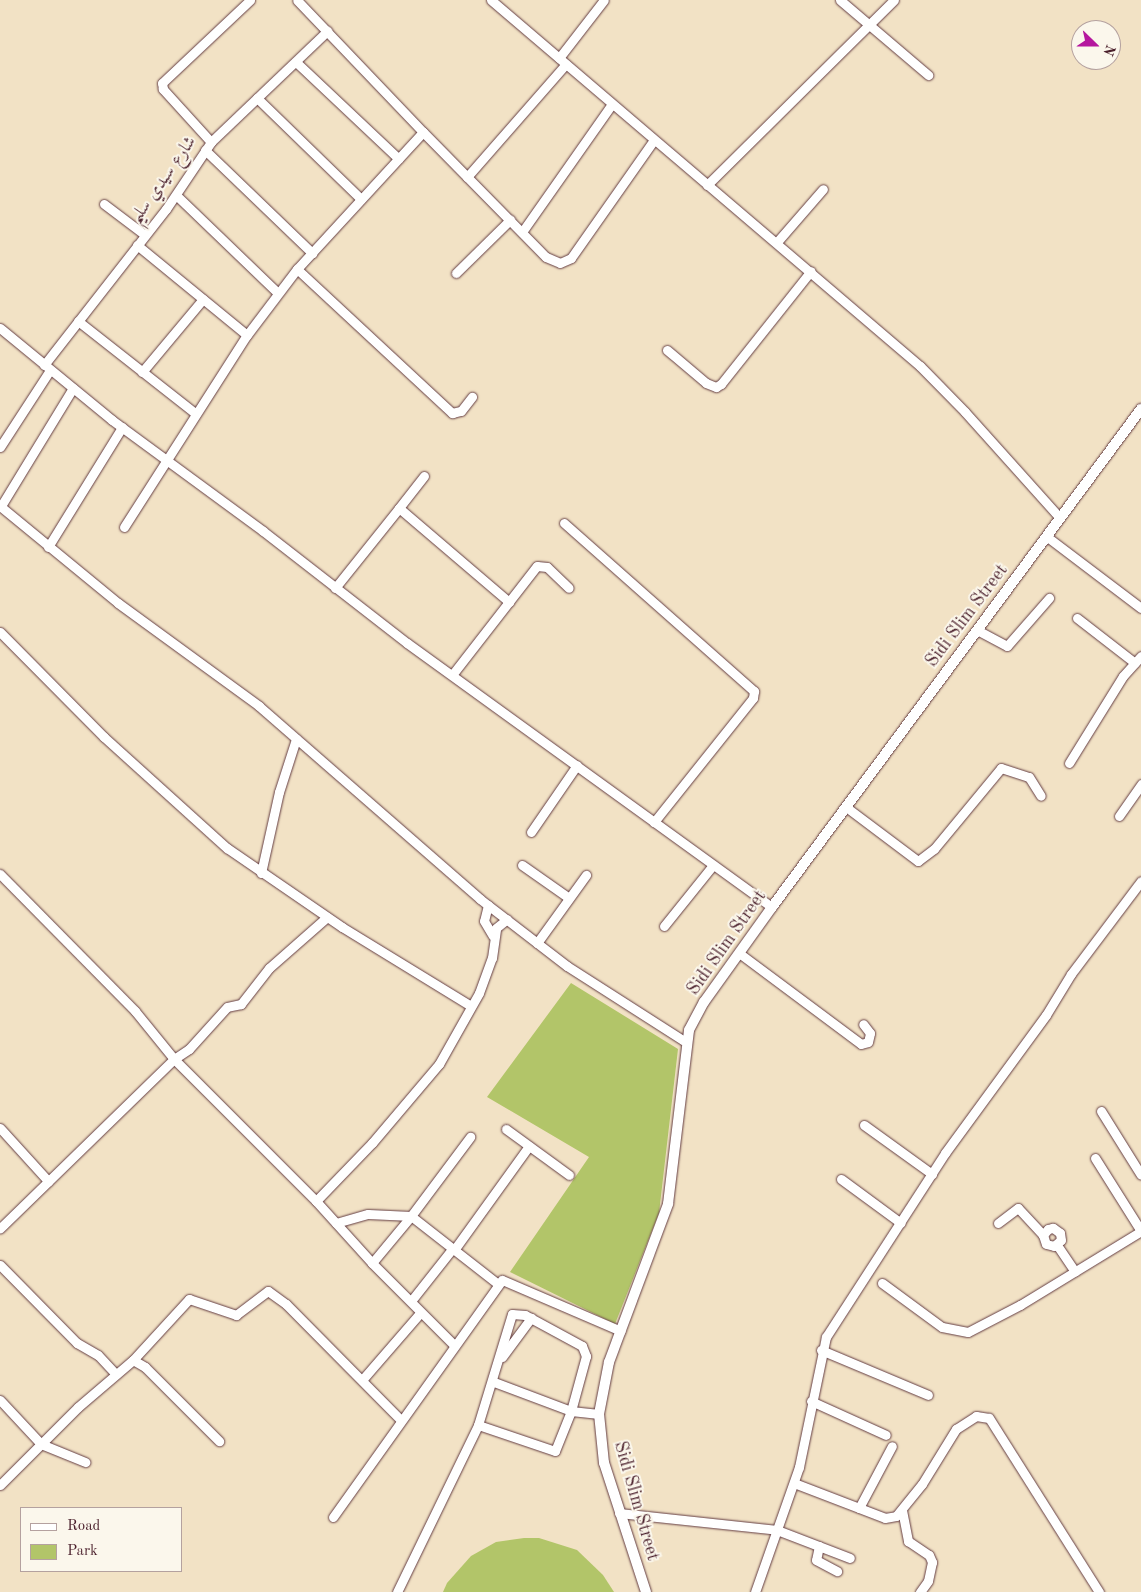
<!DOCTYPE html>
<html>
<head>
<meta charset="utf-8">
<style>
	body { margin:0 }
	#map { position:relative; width:1141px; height:1592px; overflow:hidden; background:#f2e2c5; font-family:"Old Standard TT",Amiri,serif }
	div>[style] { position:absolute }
	.green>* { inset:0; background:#b2c569 }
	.roads { filter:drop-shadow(0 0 1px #633c42) drop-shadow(0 0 1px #633c42) }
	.minor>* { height:9px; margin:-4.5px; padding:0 4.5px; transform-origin:4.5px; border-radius:4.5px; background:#fff }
	.major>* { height:10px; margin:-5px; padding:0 5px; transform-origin:5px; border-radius:5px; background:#fff }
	span { translate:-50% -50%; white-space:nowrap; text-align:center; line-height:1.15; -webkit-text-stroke:4px #fbf7ec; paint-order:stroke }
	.street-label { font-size:18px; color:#4a1f2b }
	.legend { position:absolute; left:20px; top:1507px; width:162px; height:65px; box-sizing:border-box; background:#fbf7ec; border:1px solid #b4a19f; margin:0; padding:6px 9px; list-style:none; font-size:15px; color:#4a1f2b }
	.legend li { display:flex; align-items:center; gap:10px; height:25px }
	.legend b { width:25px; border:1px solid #b4a19f }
	.north { position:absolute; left:1071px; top:20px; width:50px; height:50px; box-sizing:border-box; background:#fbf7ec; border:1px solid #b4a19f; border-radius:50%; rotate:112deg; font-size:14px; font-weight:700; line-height:20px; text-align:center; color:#4a1f2b }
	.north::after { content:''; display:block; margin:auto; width:18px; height:22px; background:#b5179e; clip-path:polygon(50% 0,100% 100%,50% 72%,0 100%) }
</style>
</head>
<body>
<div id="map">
	<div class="green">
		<div style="clip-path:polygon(571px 983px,678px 1049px,659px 1213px,615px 1324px,510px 1272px,589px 1157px,487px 1097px)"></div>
		<div style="clip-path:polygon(524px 1538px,539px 1538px,577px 1550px,603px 1575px,614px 1592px,443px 1592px,447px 1583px,471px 1556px,496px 1542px)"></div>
	</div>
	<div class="roads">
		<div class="minor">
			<div style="left:491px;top:0;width:564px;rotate:40.47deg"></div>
			<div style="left:920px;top:366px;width:64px;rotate:45.6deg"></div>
			<div style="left:965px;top:412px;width:142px;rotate:48.1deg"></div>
			<div style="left:840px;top:0;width:116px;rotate:40.4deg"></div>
			<div style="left:559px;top:58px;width:73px;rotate:-52.2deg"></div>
			<div style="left:296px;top:62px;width:141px;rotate:43.3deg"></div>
			<div style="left:257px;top:98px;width:145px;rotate:44.2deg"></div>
			<div style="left:423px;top:132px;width:175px;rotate:45.5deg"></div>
			<div style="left:546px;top:257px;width:15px;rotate:23deg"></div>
			<div style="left:560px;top:263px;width:12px;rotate:-24deg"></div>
			<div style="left:571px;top:258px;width:144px;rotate:-54.9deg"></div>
			<div style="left:211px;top:142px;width:72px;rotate:-132.2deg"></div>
			<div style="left:163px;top:89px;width:6px;rotate:-99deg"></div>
			<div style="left:162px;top:83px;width:121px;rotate:-43.3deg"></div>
			<div style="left:205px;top:150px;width:149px;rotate:43.9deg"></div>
			<div style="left:467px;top:177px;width:150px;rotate:-48.8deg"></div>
			<div style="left:707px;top:185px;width:263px;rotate:-44.7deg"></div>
			<div style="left:176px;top:195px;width:141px;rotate:43.9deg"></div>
			<div style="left:104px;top:204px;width:51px;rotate:37.1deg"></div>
			<div style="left:522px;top:232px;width:156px;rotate:-54.9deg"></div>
			<div style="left:777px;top:242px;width:70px;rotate:-49deg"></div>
			<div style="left:137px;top:245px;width:142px;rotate:39.3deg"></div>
			<div style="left:297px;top:269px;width:212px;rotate:42.9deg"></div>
			<div style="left:452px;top:413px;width:9px;rotate:-13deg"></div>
			<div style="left:461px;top:411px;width:18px;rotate:-52deg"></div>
			<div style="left:456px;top:273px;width:76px;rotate:-44.5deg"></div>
			<div style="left:78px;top:321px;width:150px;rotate:38.2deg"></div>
			<div style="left:0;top:328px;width:145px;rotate:39.4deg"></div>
			<div style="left:112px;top:420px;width:187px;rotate:36.3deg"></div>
			<div style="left:263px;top:531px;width:182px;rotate:37.9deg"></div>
			<div style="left:407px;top:643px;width:450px;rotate:35.9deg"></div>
			<div style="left:667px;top:350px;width:51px;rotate:40.2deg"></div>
			<div style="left:706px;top:383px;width:11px;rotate:22deg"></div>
			<div style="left:716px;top:387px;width:6px;rotate:-31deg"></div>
			<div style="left:721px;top:384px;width:144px;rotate:-51.5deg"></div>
			<div style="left:44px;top:365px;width:198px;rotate:-52deg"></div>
			<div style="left:166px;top:209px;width:81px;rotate:-56.1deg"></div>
			<div style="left:211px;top:142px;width:161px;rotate:-43.7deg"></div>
			<div style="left:142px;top:372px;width:95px;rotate:-50.1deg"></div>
			<div style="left:0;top:447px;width:92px;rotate:-57deg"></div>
			<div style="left:424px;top:476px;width:41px;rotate:128deg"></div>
			<div style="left:399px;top:508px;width:145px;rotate:40.5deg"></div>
			<div style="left:0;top:506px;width:153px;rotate:39.4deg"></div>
			<div style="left:118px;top:603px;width:175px;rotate:36.1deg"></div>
			<div style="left:259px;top:706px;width:293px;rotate:41.1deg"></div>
			<div style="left:480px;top:899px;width:110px;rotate:37.6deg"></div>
			<div style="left:567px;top:966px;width:141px;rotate:32.6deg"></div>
			<div style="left:1px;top:506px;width:138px;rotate:-58.6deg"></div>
			<div style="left:564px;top:523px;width:254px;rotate:41.5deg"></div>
			<div style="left:754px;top:691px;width:7px;rotate:98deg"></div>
			<div style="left:753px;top:698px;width:159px;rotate:128.6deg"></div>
			<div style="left:124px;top:527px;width:228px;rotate:-57.4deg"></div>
			<div style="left:247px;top:335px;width:83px;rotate:-52.9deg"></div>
			<div style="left:297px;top:269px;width:186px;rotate:-47.4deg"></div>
			<div style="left:423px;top:132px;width:182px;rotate:-133.7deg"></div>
			<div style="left:1046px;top:536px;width:119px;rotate:37.2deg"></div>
			<div style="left:48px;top:547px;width:141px;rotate:-58.3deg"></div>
			<div style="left:335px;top:588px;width:102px;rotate:-51.3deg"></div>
			<div style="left:1077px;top:618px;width:73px;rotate:37.8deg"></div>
			<div style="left:977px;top:630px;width:34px;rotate:28deg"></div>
			<div style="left:1007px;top:646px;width:64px;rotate:-48.8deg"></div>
			<div style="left:0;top:632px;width:148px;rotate:45.3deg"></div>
			<div style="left:104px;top:737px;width:166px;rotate:42.1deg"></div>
			<div style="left:227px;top:848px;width:140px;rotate:34.5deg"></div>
			<div style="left:342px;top:927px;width:151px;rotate:31.5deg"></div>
			<div style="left:452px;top:675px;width:138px;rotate:-52.1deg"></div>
			<div style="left:537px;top:566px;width:10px;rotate:6deg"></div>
			<div style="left:547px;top:567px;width:30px;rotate:44deg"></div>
			<div style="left:1069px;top:763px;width:102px;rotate:-58.2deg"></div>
			<div style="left:1123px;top:676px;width:27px;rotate:-48deg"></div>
			<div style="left:846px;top:807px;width:90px;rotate:36.9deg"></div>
			<div style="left:918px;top:861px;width:20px;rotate:-37deg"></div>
			<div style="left:934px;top:849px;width:105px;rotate:-50.4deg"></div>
			<div style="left:1001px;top:768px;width:29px;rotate:18deg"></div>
			<div style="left:1029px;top:777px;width:22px;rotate:58deg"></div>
			<div style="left:1119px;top:816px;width:39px;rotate:-55deg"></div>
			<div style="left:531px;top:832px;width:81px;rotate:-55.5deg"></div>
			<div style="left:522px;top:865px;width:57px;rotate:35.1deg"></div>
			<div style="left:261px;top:873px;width:83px;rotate:-77.5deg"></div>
			<div style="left:279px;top:792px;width:56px;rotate:-72.2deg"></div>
			<div style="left:0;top:874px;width:192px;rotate:45.4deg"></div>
			<div style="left:135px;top:1011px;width:62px;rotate:50.9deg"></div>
			<div style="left:174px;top:1059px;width:243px;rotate:135.8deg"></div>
			<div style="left:488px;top:905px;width:16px;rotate:104deg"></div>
			<div style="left:484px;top:921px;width:17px;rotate:59deg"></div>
			<div style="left:327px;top:917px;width:77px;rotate:138.7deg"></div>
			<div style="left:269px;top:968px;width:46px;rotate:127.9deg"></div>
			<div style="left:241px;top:1004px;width:14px;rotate:168deg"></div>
			<div style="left:227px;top:1007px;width:57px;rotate:132.1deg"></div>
			<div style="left:189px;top:1049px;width:18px;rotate:146deg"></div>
			<div style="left:174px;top:1059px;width:201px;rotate:45deg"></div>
			<div style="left:316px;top:1201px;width:84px;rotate:47.9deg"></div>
			<div style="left:664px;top:926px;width:78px;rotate:-51.2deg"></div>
			<div style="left:537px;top:943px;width:84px;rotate:-54.2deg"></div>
			<div style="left:739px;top:953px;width:152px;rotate:36.7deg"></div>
			<div style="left:861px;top:1044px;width:7px;rotate:-16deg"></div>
			<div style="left:868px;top:1042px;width:9px;rotate:-77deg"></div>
			<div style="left:870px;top:1033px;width:11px;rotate:-128deg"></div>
			<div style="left:1101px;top:1111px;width:75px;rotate:58deg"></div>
			<div style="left:864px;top:1125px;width:84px;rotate:35.8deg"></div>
			<div style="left:0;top:1128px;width:72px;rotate:47.8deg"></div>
			<div style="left:506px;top:1129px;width:78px;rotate:36.1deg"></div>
			<div style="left:1095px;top:1158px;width:86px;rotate:57.8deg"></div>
			<div style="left:841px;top:1179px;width:74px;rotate:36.3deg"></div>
			<div style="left:316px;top:1201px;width:81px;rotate:-46deg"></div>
			<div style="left:372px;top:1143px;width:104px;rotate:-49.7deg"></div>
			<div style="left:439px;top:1064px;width:81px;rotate:-60.6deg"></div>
			<div style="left:479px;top:993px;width:37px;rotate:-70deg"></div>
			<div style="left:492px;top:958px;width:30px;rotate:-82deg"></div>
			<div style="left:496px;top:928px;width:14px;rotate:-39deg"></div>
			<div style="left:336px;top:1223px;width:33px;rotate:-16deg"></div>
			<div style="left:368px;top:1214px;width:43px;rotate:2.7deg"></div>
			<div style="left:411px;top:1216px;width:99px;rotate:-53.2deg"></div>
			<div style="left:998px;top:1223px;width:25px;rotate:-37deg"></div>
			<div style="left:1018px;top:1208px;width:37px;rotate:47deg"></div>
			<div style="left:1043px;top:1235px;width:9px;rotate:72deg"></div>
			<div style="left:1046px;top:1244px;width:8px;rotate:14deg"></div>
			<div style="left:1054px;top:1246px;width:9px;rotate:-41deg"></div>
			<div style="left:1061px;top:1240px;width:7px;rotate:-98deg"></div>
			<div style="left:1060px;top:1233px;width:9px;rotate:-144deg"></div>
			<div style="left:1053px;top:1228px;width:5px;rotate:169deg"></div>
			<div style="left:1048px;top:1229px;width:8px;rotate:130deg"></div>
			<div style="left:1057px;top:1245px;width:32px;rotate:56deg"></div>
			<div style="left:454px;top:1250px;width:128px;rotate:-54.2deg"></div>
			<div style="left:0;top:1265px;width:110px;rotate:45.4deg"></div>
			<div style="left:77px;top:1343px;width:24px;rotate:30deg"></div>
			<div style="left:98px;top:1355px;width:26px;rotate:47deg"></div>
			<div style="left:882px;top:1283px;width:74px;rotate:36.3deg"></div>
			<div style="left:942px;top:1327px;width:26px;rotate:11deg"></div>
			<div style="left:968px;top:1332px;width:59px;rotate:-27.4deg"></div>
			<div style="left:1020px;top:1305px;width:142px;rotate:-31.4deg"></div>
			<div style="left:411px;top:1301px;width:66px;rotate:-51.7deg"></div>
			<div style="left:454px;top:1345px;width:116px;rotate:-135deg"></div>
			<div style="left:372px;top:1263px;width:61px;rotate:-50.3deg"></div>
			<div style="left:411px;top:1216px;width:110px;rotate:38deg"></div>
			<div style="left:821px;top:1350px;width:116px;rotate:22.8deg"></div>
			<div style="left:502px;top:1357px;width:49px;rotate:-53.4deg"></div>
			<div style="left:133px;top:1360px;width:83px;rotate:-47.4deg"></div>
			<div style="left:189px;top:1299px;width:50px;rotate:18.8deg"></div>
			<div style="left:236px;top:1315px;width:40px;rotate:-37deg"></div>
			<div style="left:268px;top:1291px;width:22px;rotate:36deg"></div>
			<div style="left:286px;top:1304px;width:162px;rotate:45.3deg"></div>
			<div style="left:362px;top:1380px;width:89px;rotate:-49.1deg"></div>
			<div style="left:494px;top:1382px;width:82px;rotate:20.6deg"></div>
			<div style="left:571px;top:1411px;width:28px;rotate:6deg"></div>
			<div style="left:0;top:1400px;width:60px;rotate:47deg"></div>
			<div style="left:41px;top:1444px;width:48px;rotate:22.2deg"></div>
			<div style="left:811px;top:1401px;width:82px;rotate:24.4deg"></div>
			<div style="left:794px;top:1483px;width:97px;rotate:21deg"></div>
			<div style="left:885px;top:1518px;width:11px;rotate:-10deg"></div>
			<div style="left:896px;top:1516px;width:41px;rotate:-50.9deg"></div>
			<div style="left:922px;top:1484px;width:65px;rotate:-58.3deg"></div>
			<div style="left:956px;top:1429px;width:24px;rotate:-33deg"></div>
			<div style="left:976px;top:1416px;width:13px;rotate:9deg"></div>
			<div style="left:989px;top:1418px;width:206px;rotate:57.7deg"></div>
			<div style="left:0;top:1485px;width:110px;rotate:-45deg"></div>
			<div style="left:78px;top:1407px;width:72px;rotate:-40.5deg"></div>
			<div style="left:133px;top:1360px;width:14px;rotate:30deg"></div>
			<div style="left:145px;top:1367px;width:105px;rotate:45deg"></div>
			<div style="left:859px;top:1508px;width:70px;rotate:-62deg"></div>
			<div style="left:902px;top:1510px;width:32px;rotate:79deg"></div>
			<div style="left:908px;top:1541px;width:25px;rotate:34deg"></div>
			<div style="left:929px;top:1555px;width:8px;rotate:67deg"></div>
			<div style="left:932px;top:1562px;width:19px;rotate:102deg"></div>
			<div style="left:928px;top:1581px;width:14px;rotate:126deg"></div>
			<div style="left:619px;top:1513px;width:159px;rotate:6.1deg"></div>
			<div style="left:777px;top:1530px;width:78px;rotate:21deg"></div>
			<div style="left:333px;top:1517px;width:291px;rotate:-54.5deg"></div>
			<div style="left:502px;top:1280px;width:129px;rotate:23.2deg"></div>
			<div style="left:819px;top:1546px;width:14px;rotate:102deg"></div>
			<div style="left:816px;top:1560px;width:24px;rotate:28deg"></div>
			<div style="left:397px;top:1592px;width:186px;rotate:-64.1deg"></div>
			<div style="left:478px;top:1425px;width:116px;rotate:-73deg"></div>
			<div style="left:512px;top:1314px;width:13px;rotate:4deg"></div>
			<div style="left:525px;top:1315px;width:65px;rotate:28.5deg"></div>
			<div style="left:582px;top:1346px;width:11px;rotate:68deg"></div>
			<div style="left:586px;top:1356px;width:57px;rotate:105.3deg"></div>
			<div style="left:571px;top:1411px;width:43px;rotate:111.8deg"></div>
			<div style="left:555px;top:1451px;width:81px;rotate:-161.3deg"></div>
			<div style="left:755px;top:1592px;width:133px;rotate:-70.6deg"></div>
			<div style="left:799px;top:1467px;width:133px;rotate:-78.3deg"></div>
			<div style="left:826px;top:1337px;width:219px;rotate:-57.1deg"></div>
			<div style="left:945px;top:1153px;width:171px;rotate:-53.8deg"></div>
			<div style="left:1046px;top:1015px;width:48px;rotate:-58.6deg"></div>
			<div style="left:1071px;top:974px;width:116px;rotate:-53deg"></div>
		</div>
		<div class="major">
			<div style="left:646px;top:1592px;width:136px;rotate:-108deg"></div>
			<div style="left:604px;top:1463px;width:49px;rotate:-95.8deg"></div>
			<div style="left:599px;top:1414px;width:53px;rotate:-79.1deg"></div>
			<div style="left:609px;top:1362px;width:169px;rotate:-69.5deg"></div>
			<div style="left:668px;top:1204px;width:175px;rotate:-83.1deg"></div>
			<div style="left:689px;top:1030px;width:32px;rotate:-62deg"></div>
			<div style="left:704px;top:1002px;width:117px;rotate:-54.4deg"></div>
			<div style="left:772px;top:907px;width:620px;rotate:-53.46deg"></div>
		</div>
	</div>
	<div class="street-label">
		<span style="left:163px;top:180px;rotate:-55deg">شارع سيدي سليم</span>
		<span style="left:967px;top:616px;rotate:-53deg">Sidi Slim Street</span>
		<span style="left:727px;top:943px;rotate:-55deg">Sidi Slim Street</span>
		<span style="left:636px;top:1501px;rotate:74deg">Sidi Slim Street</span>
	</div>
	<ul class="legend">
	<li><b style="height:6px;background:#fff"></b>Road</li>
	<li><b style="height:14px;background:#b2c569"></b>Park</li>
	</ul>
	<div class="north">N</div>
</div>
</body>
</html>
